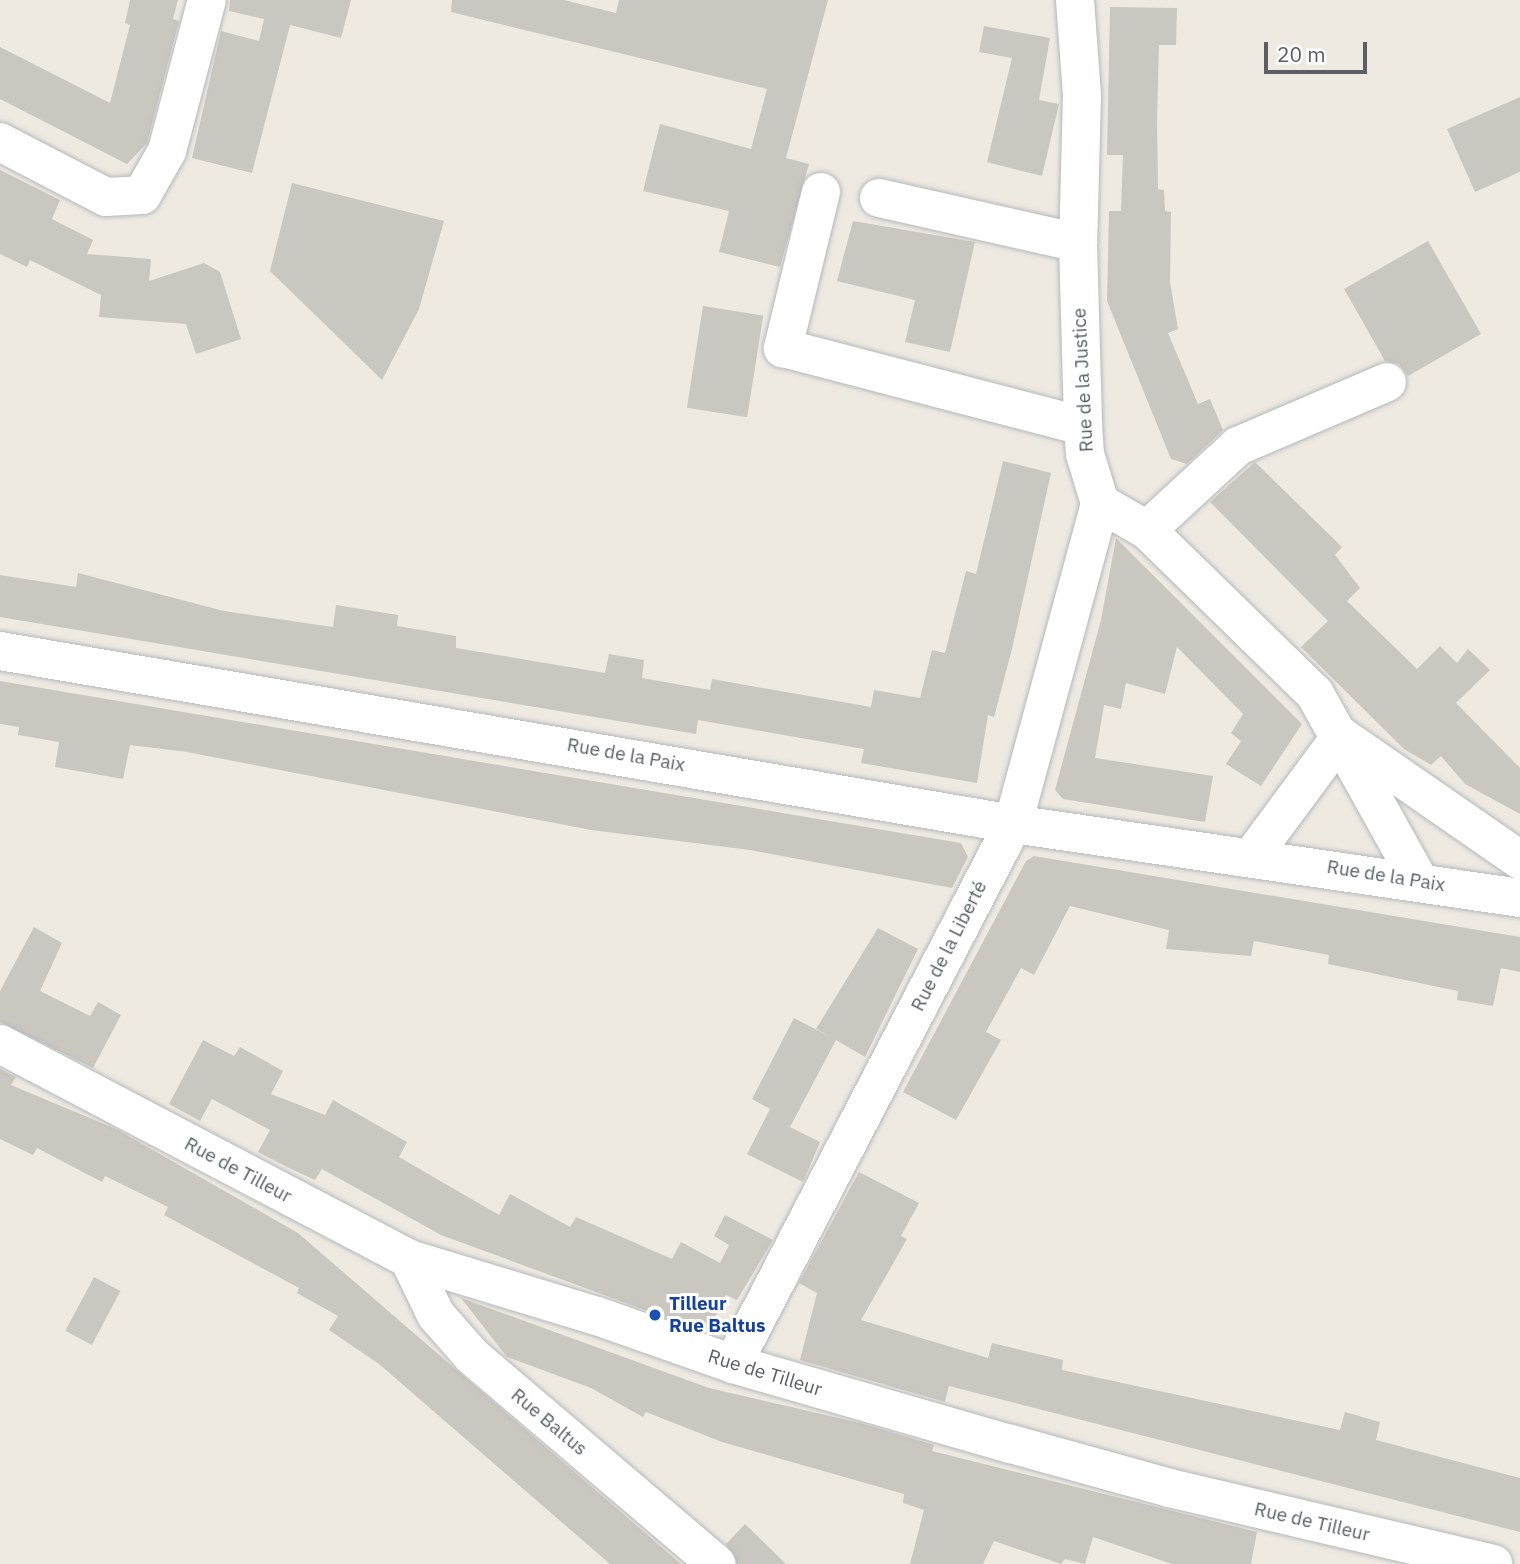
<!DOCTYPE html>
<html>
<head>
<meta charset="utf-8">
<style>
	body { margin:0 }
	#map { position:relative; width:1520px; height:1564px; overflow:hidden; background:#eeeae2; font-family:"IBM Plex Sans",sans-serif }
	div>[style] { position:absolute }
	.building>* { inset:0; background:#cac7c1; transform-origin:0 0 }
	.roads { filter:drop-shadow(0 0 2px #b4b8bd) drop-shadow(0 0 2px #b4b8bd) }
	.minor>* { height:38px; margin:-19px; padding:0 19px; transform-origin:19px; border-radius:19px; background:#fff }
	.dots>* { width:19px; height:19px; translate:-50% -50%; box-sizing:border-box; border:4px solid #fff; border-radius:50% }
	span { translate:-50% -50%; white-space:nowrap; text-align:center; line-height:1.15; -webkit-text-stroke:6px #fff; paint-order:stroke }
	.street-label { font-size:19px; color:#5a5f63 }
	.transit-label { font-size:19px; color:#164399; font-weight:700 }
	.left { translate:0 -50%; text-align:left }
	.scale { position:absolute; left:1264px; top:42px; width:103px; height:32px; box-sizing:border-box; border:4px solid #5a5f63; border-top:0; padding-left:9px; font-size:21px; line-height:24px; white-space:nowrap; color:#5a5f63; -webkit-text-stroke:5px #fff; paint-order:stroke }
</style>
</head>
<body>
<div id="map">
	<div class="building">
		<div style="clip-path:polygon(130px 0,178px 0,173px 19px,179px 21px,147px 143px,127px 164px,0 99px,0 47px,110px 103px,130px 25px,125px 23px)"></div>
		<div style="clip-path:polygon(230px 0,351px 0,341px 38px,290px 25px,252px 173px,192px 158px,221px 31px,259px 41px,264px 19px,229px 11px)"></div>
		<div style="clip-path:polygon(452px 0,564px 0,616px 13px,619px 0,828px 0,786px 158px,809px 164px,780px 267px,719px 252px,729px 211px,643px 191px,660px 124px,751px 149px,767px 89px,451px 12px)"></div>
		<div style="clip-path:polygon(1110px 7px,1177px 8px,1176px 45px,1159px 45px,1157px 119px,1158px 189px,1164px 190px,1165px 211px,1171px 212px,1170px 282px,1178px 329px,1168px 333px,1198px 404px,1210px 399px,1223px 430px,1187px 464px,1171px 459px,1107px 301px,1109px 211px,1121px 211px,1123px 155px,1107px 155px)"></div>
		<div style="clip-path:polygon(984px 26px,1050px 38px,1039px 100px,1059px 104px,1042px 176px,987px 162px,1012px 58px,979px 52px)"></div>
		<div style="clip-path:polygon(1520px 97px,1520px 172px,1475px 192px,1447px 129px)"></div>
		<div style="clip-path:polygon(0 170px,60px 200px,52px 219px,93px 240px,87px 254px,151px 259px,149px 281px,204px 263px,220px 272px,241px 339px,196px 354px,186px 324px,99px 317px,101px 295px,30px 260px,27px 267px,0 254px)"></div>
		<div style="clip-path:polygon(292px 183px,444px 221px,419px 309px,382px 380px,270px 271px)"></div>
		<div style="clip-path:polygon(853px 221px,975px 242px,950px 352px,905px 342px,915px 300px,837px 281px)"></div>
		<div style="clip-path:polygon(1428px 241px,1481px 334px,1408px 376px,1399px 364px,1385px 361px,1344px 289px)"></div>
		<div style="left:703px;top:306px;width:61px;height:103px;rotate:9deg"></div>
		<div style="clip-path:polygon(1003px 461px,1051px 473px,1012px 649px,994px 717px,988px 715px,977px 783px,861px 763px,864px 749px,698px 720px,696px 734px,0 617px,0 575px,76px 587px,78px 573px,224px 611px,333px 627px,336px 605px,398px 615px,397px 626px,456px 636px,456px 648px,605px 673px,609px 654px,644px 660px,642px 678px,710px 690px,712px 679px,871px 707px,874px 690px,920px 698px,932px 650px,945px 653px,966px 571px,976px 574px)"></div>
		<div style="clip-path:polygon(1255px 462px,1342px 547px,1335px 555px,1360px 588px,1347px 601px,1417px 669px,1440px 646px,1457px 663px,1468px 649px,1490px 670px,1456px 703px,1520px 768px,1520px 814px,1465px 784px,1441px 756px,1431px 765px,1404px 749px,1301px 647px,1328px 621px,1210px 502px)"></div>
		<div style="clip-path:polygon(1116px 538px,1302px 724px,1261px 786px,1226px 764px,1241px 741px,1231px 733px,1243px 714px,1177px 647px,1165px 694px,1126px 683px,1121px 709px,1104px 705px,1095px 758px,1213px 776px,1205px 822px,1063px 799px,1055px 790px,1101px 620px)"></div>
		<div style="clip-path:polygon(0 681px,925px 837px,961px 843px,968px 857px,952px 888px,750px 850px,591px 830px,187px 752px,130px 745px,123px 779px,55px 767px,59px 742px,18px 735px,19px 727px,0 724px)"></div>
		<div style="clip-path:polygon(1034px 856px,1520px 937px,1520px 972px,1501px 968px,1493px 1006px,1457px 1000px,1458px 991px,1328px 964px,1329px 955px,1254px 941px,1251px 956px,1166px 949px,1169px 930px,1070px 906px,1034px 975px,1021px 968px,986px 1032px,1001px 1040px,956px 1120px,903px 1092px,1026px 861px)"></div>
		<div style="clip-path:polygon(34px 927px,62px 943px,40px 991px,90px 1016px,98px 1002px,121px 1015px,93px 1068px,0 1022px,0 991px)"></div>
		<div style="clip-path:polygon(878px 928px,918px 949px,865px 1057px,836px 1040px,790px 1127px,820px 1142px,803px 1182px,747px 1154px,770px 1109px,752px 1099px,794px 1018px,832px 1038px,816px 1029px)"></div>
		<div style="clip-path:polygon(203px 1040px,234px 1056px,240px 1047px,283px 1071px,271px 1094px,325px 1115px,333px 1100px,407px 1142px,399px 1157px,499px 1215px,510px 1194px,570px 1227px,576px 1217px,672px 1259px,681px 1242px,720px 1263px,729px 1245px,714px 1236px,725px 1215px,773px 1240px,737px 1300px,726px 1295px,708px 1331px,645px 1310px,441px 1235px,322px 1169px,315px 1180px,287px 1167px,258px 1152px,270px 1130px,212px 1099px,200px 1121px,169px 1104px)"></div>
		<div style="clip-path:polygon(0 1069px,16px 1077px,11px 1085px,116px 1129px,298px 1233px,681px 1564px,610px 1564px,379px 1364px,329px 1330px,338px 1316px,297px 1293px,299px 1288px,164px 1215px,168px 1207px,105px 1176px,102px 1182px,37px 1148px,33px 1155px,0 1139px)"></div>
		<div style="clip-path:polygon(859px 1172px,919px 1203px,901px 1236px,907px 1239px,861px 1320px,988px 1358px,992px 1343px,1063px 1360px,1062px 1370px,1340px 1430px,1345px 1412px,1380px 1422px,1376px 1440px,1520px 1478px,1520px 1532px,949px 1386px,945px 1402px,800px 1360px,817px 1293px,799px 1283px)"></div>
		<div style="left:94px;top:1277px;width:30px;height:61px;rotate:28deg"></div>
		<div style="clip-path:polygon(461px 1298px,709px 1388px,864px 1424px,934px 1445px,932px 1451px,1257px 1532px,1251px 1564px,1172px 1564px,1093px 1537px,1085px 1564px,1065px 1559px,1061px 1564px,994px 1541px,983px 1564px,910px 1564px,924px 1510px,903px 1503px,904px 1494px,722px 1442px,646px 1412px,643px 1417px,591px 1388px,507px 1357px)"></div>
		<div style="clip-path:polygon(745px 1524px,786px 1564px,737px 1564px,726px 1544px)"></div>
	</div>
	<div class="roads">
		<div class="minor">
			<div style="left:1075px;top:0;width:95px;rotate:85.8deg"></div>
			<div style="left:1082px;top:95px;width:148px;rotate:91.5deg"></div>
			<div style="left:1078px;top:243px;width:183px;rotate:88.4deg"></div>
			<div style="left:1083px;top:426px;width:28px;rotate:86deg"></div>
			<div style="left:1085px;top:454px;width:51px;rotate:73deg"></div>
			<div style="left:1100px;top:503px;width:54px;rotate:29.9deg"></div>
			<div style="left:1147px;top:530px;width:235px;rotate:44.3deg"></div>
			<div style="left:1315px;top:694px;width:214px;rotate:60.9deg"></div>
			<div style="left:0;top:142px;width:119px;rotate:27.4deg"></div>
			<div style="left:106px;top:197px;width:36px;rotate:-3deg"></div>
			<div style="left:142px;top:195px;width:51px;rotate:-60.4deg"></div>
			<div style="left:167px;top:151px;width:156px;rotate:-75.2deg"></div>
			<div style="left:821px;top:192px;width:161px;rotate:103.7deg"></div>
			<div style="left:783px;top:348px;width:310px;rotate:14.6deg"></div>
			<div style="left:879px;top:198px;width:204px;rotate:12.7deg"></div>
			<div style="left:1147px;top:530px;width:124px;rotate:-42.7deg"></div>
			<div style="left:1238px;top:446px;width:162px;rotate:-23.2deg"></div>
			<div style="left:0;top:651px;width:1028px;rotate:9.69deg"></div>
			<div style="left:1013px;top:824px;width:512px;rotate:8.3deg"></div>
			<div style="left:1253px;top:855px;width:148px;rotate:-53.5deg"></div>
			<div style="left:1341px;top:736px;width:218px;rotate:34.7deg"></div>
			<div style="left:0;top:1044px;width:462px;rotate:27.7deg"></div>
			<div style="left:409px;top:1259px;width:196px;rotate:16.9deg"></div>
			<div style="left:597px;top:1316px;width:144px;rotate:19.4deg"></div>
			<div style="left:733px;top:1364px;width:289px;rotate:16.1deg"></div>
			<div style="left:1011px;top:1444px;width:165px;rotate:15.5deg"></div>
			<div style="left:1170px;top:1488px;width:332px;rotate:13.2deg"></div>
			<div style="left:409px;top:1259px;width:62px;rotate:64.3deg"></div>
			<div style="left:436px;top:1315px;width:55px;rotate:48.7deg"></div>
			<div style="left:472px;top:1356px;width:321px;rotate:40.4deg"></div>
			<div style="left:733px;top:1364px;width:608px;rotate:-62.59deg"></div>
			<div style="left:1013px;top:824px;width:333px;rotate:-74.8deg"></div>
		</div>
	</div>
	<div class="dots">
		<div style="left:655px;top:1315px;background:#1a4fb4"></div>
	</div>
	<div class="street-label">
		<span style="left:1083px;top:380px;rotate:-93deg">Rue de la Justice</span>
		<span style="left:626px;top:755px;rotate:10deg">Rue de la Paix</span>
		<span style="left:1386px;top:876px;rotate:9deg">Rue de la Paix</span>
		<span style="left:949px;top:946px;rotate:-63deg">Rue de la Liberté</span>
		<span style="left:238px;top:1170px;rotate:28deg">Rue de Tilleur</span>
		<span style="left:765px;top:1373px;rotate:17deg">Rue de Tilleur</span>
		<span style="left:549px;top:1422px;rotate:40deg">Rue Baltus</span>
		<span style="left:1312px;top:1522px;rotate:13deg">Rue de Tilleur</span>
	</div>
	<div class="transit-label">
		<span class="left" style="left:669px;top:1315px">Tilleur<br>Rue Baltus</span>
	</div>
	<div class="scale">20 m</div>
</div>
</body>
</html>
